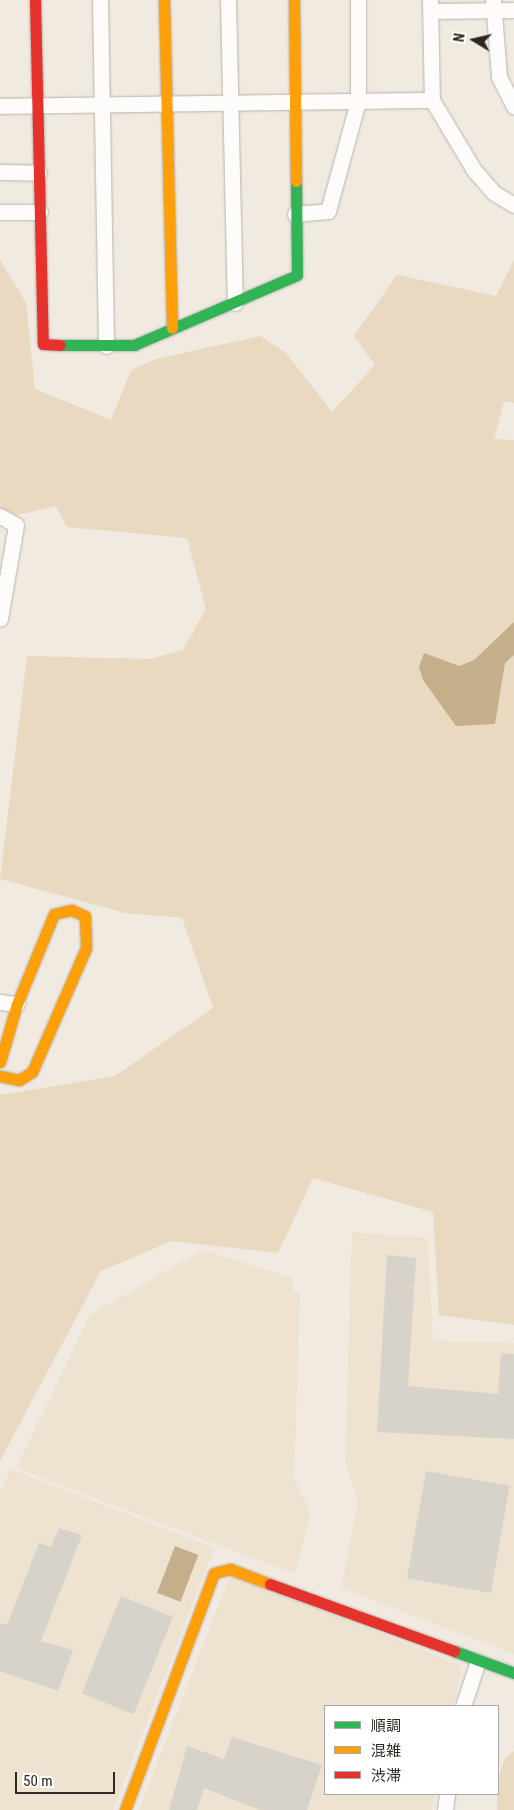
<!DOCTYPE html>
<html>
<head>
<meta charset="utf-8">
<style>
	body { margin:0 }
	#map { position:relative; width:514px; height:1810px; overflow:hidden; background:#f0eae0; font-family:"Roboto Condensed","Noto Sans JP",sans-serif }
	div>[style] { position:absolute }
	.built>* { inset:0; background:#eee2d0 }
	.green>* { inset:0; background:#e8d9c0 }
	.water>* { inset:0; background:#c5af8a; transform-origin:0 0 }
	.building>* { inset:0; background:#d7d3cb; transform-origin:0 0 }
	.roads { filter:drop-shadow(0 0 1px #b9b4ad) drop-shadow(0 0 1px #b9b4ad) }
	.street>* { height:15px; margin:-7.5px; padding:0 7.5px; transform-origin:7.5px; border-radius:7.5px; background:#fdfcfa }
	.fast>* { height:11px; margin:-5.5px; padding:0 5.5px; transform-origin:5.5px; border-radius:5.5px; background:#30b455 }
	.slow>* { height:11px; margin:-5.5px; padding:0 5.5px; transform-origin:5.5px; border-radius:5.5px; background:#ff9f0a }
	.jam>* { height:11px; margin:-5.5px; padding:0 5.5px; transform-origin:5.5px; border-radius:5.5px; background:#e5322d }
	span { translate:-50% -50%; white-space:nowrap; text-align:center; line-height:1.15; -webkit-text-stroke:5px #fff; paint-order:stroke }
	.legend { position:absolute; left:324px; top:1705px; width:175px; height:90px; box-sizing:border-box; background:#fff; border:1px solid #aba9a7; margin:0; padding:6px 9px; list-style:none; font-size:15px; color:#2d2922 }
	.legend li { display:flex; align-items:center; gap:10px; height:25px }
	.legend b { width:25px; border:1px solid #aba9a7 }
	.north { position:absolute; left:449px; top:15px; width:50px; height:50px; -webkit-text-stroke:4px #fff; paint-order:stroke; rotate:279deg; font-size:14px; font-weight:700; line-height:20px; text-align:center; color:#2d2922 }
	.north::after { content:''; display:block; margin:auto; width:18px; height:22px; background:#2d2922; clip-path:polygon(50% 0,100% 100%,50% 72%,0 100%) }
	.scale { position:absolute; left:15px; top:1772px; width:100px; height:22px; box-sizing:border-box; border:2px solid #2d2922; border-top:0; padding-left:6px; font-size:15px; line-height:18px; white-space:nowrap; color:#2d2922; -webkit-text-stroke:4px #fff; paint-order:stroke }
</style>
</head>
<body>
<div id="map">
	<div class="built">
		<div style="clip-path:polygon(352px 1232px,428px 1238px,433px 1341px,514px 1343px,514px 1654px,341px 1588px,358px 1501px,345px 1463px)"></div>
		<div style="clip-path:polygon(202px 1250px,293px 1278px,293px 1291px,300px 1293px,294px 1479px,311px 1512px,295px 1574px,16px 1468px,90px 1315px)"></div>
		<div style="clip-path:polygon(11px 1469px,214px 1548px,113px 1810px,0 1810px,0 1493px)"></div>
		<div style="clip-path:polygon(236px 1576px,462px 1666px,453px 1706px,325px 1706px,325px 1794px,435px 1794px,432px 1810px,139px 1810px,228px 1581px)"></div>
	</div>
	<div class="green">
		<div style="clip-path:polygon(0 260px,26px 303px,35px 389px,111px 420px,131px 370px,156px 359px,260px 336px,286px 353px,332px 412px,375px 365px,354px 336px,397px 275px,496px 296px,514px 260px,514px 403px,504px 401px,494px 439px,514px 440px,514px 1325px,439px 1315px,433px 1212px,313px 1178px,278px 1253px,172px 1241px,101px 1271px,0 1461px,0 1095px,115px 1076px,213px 1008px,182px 918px,125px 913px,0 879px,27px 656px,150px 659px,183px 650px,206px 609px,187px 538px,67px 527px,56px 506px,18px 515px,0 508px)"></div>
		<div style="clip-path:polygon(514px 1751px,514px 1810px,497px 1810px,498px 1779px,505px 1758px)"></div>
	</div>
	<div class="water">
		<div style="clip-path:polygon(514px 622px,514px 655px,505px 663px,495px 724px,456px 726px,423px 680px,419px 667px,424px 653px,459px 666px,474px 660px)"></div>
		<div style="left:175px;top:1546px;width:25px;height:50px;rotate:21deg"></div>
	</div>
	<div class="building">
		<div style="clip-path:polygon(387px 1255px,416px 1258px,408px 1386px,498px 1394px,501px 1353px,514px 1354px,514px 1439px,377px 1432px)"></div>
		<div style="left:426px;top:1471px;width:85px;height:109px;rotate:10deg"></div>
		<div style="clip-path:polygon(59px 1528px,82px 1535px,41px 1641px,73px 1650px,58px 1691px,0 1671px,0 1623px,7px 1625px,39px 1543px,51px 1547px)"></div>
		<div style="left:121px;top:1596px;width:56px;height:105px;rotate:22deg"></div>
		<div style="clip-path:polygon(232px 1737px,322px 1765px,307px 1810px,260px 1810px,204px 1788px,197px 1810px,169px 1810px,187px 1746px,224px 1759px)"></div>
	</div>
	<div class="roads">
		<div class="street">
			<div style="left:100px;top:0;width:346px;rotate:89deg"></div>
			<div style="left:228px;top:0;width:303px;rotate:88.7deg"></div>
			<div style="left:430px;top:0;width:100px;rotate:88.9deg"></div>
			<div style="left:432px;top:100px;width:82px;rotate:59deg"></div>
			<div style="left:474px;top:170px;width:30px;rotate:49deg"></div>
			<div style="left:494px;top:193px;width:23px;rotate:31deg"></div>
			<div style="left:493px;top:0;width:77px;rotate:85.5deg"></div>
			<div style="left:499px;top:77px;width:33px;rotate:63deg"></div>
			<div style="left:431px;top:11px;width:83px;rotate:-0.7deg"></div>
			<div style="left:0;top:106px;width:432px;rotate:-0.8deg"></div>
			<div style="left:0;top:172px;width:39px;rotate:1deg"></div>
			<div style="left:0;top:212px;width:40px"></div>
			<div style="left:295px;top:214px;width:33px;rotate:-5deg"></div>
			<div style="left:328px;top:211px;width:114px;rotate:-74.7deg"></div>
			<div style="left:358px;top:101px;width:101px;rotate:-90deg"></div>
			<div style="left:0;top:516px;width:18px;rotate:29deg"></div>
			<div style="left:16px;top:525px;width:95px;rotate:99.7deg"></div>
			<div style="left:0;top:1002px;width:17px;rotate:7deg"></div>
			<div style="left:463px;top:1706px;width:47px;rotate:-71.6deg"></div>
			<div style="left:445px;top:1810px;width:16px;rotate:-83deg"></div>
		</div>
		<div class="fast">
			<div style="left:60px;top:345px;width:74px"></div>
			<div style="left:134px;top:345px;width:177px;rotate:-23.2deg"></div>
			<div style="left:297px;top:275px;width:94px;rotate:-90.6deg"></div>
			<div style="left:454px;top:1651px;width:64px;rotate:20.1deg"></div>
		</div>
		<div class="slow">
			<div style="left:164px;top:0;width:328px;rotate:88.6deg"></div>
			<div style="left:294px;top:0;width:181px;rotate:89.4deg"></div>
			<div style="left:0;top:1062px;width:60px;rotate:-73.7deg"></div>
			<div style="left:17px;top:1004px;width:97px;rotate:-67.7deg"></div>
			<div style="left:54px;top:914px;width:18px;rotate:-13deg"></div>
			<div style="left:72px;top:910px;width:14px;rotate:25deg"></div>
			<div style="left:85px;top:916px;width:32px;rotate:88deg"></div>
			<div style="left:86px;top:948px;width:135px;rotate:113.5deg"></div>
			<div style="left:32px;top:1072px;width:15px;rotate:148deg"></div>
			<div style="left:19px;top:1080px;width:19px;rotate:-168deg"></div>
			<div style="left:125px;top:1810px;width:253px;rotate:-69.4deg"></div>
			<div style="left:214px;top:1573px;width:16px;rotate:-14deg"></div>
			<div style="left:230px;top:1569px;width:43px;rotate:20.6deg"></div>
		</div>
		<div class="jam">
			<div style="left:35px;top:0;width:344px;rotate:88.7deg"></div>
			<div style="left:43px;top:344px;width:17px;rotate:3deg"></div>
			<div style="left:270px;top:1584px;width:196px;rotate:20deg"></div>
		</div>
	</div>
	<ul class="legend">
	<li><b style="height:6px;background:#30b455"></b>順調</li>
	<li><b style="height:6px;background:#ff9f0a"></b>混雑</li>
	<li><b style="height:6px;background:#e5322d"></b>渋滞</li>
	</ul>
	<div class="north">N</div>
	<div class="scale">50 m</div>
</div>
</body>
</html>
